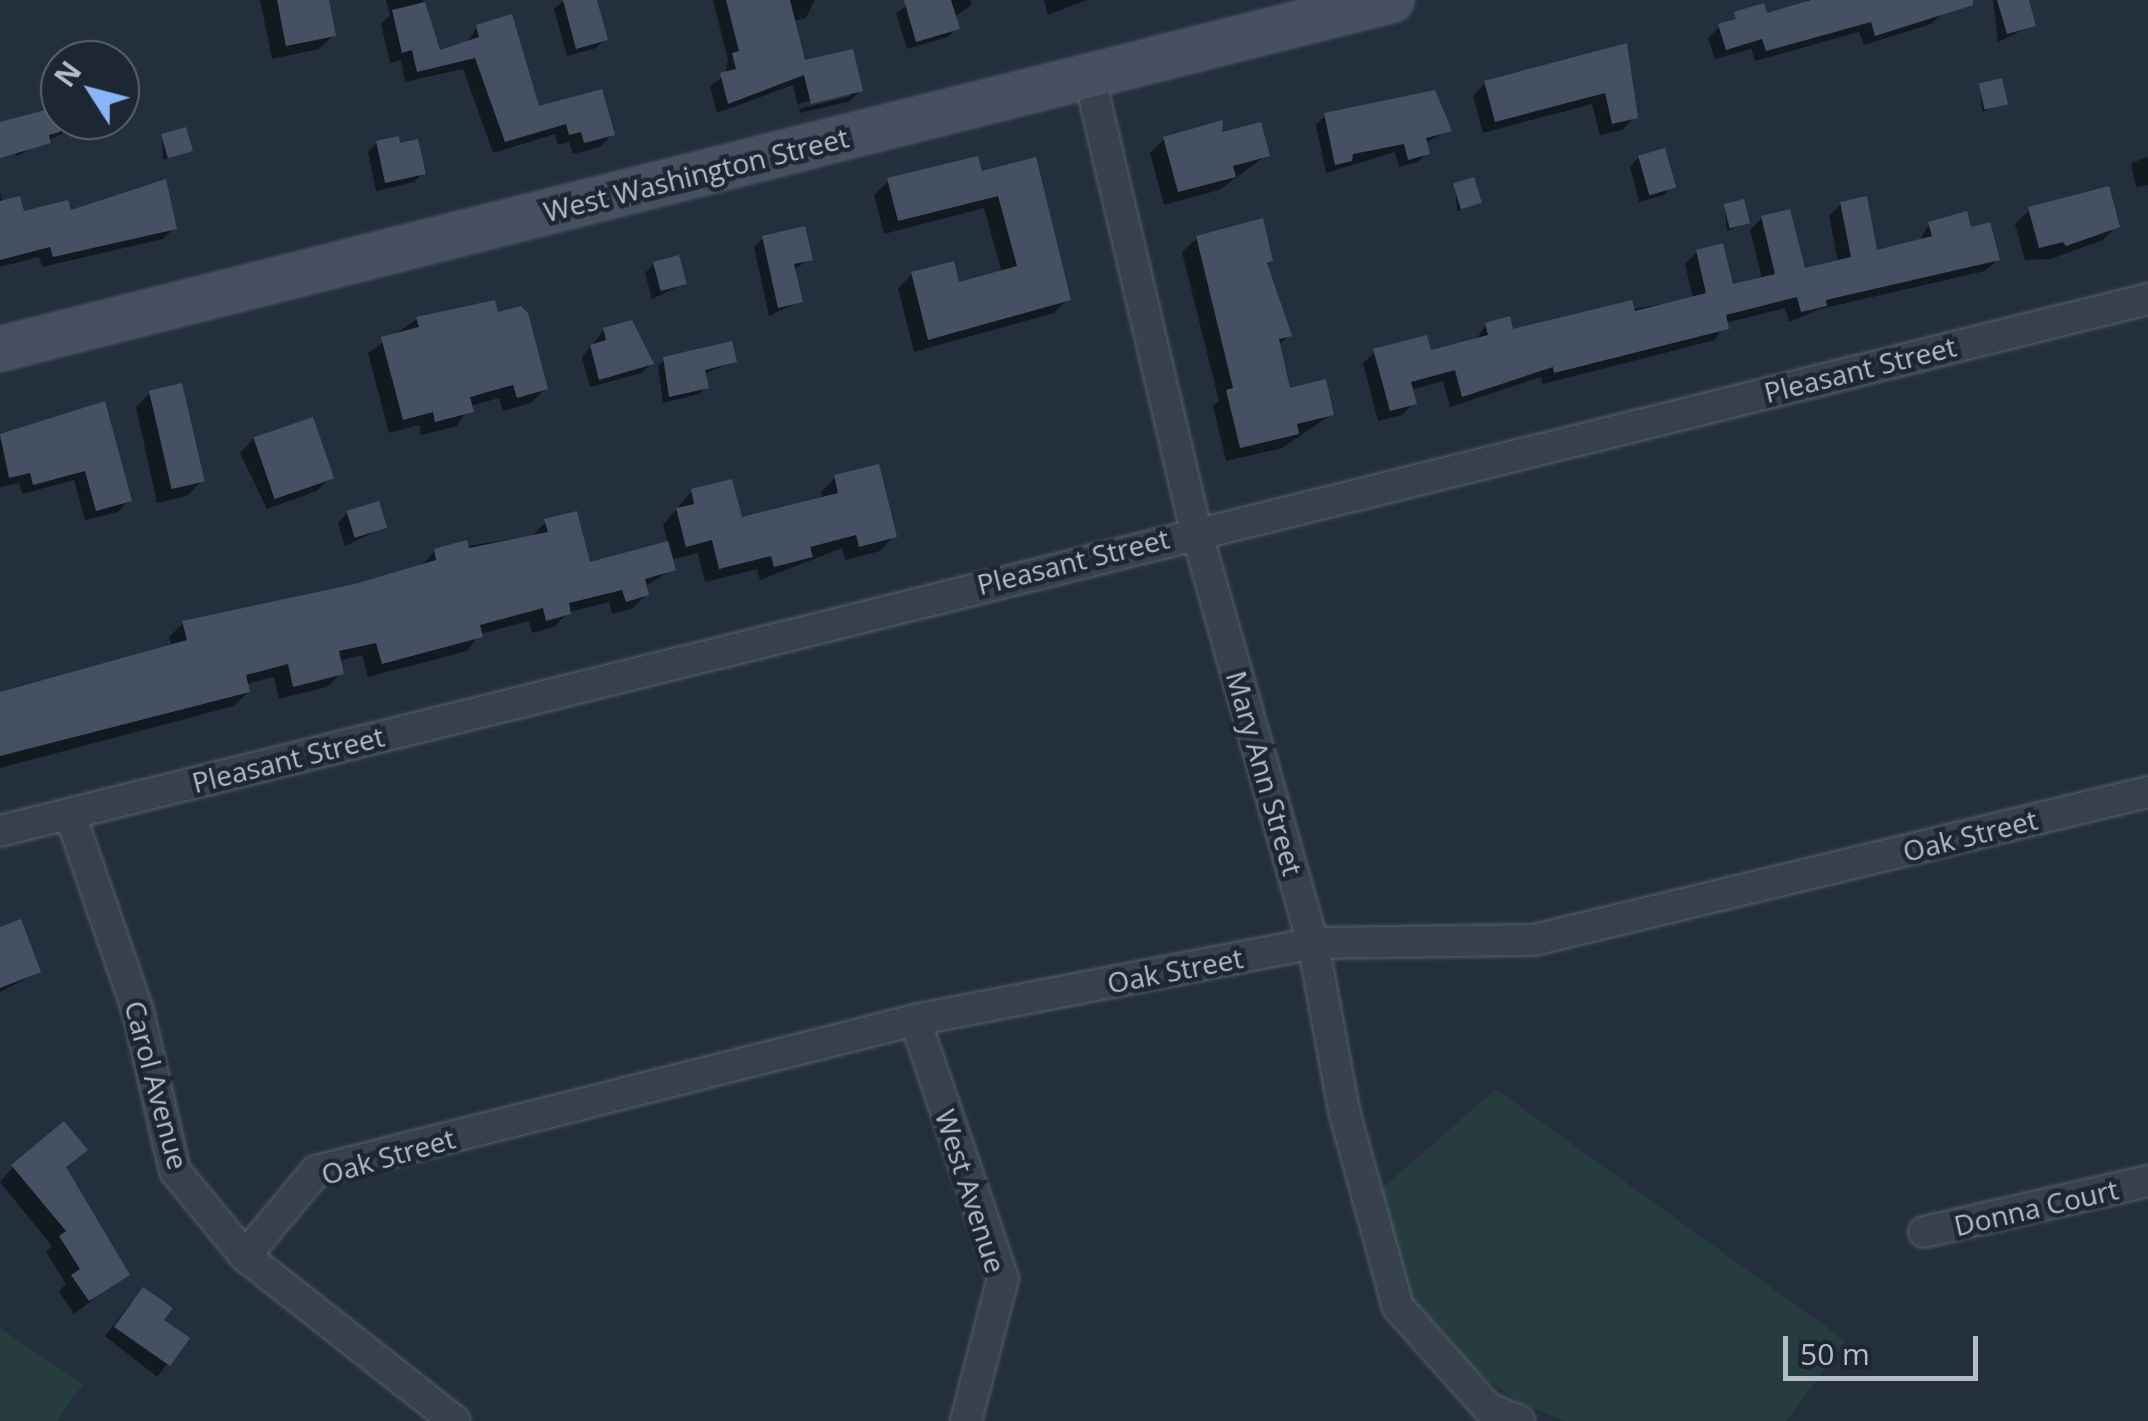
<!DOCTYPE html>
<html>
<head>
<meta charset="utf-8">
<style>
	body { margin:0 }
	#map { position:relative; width:2148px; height:1421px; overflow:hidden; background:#242f3e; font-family:"Open Sans",sans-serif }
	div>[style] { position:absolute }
	.green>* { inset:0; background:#263c3f }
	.shadow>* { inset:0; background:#0007; transform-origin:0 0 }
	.building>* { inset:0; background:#455162; transform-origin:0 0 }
	.roads { filter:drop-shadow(0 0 2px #565f6c) drop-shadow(0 0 2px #565f6c) }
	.minor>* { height:30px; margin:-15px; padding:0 15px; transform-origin:15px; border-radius:15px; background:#38414e }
	.secondary>* { height:42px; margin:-21px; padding:0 21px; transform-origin:21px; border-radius:21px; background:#465061 }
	span { translate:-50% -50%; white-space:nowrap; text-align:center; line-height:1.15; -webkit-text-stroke:9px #1d2633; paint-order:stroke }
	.street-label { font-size:28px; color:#b4bcc9 }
	.north { position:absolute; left:40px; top:40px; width:100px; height:100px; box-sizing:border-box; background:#1d2633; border:2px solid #59626f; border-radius:50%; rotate:306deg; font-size:28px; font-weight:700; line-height:40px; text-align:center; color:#b4bcc9 }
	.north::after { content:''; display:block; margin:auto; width:35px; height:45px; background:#8ab4f8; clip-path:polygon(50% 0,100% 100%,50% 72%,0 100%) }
	.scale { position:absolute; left:1783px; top:1336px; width:195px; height:45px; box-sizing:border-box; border:5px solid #b4bcc9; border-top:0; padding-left:12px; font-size:30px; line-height:35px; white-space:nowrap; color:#b4bcc9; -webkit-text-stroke:8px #1d2633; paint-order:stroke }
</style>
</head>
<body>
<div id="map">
	<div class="green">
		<div style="clip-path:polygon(1496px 1089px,1846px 1341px,1786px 1421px,1565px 1421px,1520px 1403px,1466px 1364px,1413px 1305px,1381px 1189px)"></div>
		<div style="clip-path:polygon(0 1328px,83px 1384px,57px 1421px,0 1421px)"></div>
	</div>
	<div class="shadow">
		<div style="clip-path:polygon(260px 0,327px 0,334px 35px,319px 49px,272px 59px)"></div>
		<div style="clip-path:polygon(386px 0,423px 0,438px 53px,466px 44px,477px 27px,537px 110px,612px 135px,600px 147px,573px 154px,569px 142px,558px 145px,555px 134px,493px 153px,463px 69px,405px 82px,401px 60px,390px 63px,381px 24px,390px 15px)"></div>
		<div style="clip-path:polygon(564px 0,595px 0,605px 39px,596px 48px,567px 56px,554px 9px)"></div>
		<div style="clip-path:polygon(evenodd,713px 0,815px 0,806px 18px,793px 21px,803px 63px,861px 90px,850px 101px,800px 113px,793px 85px,717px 113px,710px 86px,725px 75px,728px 60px,713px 0,851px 91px,851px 96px,799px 109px,798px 104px,851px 91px)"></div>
		<div style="clip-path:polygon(915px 0,970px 0,972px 5px,954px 17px,957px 28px,948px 37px,907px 49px,896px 13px)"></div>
		<div style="clip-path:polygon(1044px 0,1087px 0,1048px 15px)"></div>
		<div style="clip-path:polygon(1809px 0,1938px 0,1942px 13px,1931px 24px,1864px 45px,1859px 32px,1755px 61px,1751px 49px,1715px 59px,1708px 38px,1720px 26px,1763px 7px,1766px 16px)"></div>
		<div style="clip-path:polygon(1993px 0,2027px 0,2033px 25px,1998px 42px)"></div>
		<div style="clip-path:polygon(1626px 46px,1635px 117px,1622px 130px,1600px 135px,1592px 104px,1483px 133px,1473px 96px,1485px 83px)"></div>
		<div style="clip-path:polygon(1980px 87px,2006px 103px,1982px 112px)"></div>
		<div style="clip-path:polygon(60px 108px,60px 120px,82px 124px,16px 156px,8px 128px)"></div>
		<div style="clip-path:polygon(1325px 116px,1449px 130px,1425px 143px,1427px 153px,1418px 162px,1399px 167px,1395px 152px,1326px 173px,1316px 125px)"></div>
		<div style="clip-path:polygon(1220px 135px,1267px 155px,1219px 190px,1164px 205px,1150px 153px,1164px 139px)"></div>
		<div style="clip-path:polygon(162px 136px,190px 150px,163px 160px)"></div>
		<div style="clip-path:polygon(416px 142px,423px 173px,414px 182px,376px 191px,368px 152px,377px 143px)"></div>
		<div style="clip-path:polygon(1639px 157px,1673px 186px,1664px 195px,1639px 202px,1630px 167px)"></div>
		<div style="clip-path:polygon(2148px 157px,2148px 185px,2136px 187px,2131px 163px)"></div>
		<div style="clip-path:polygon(1034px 160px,1068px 299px,1054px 313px,914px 352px,898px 288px,912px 274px,957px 285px,1002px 273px,984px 208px,884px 234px,874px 195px,889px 181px,980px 174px)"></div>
		<div style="clip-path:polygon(1455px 185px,1479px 203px,1457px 211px)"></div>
		<div style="clip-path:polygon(0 193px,3px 203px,23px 214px,69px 213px,174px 228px,163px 239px,42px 267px,39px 257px,0 267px)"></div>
		<div style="clip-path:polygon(1841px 204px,1875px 253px,1919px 242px,1929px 224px,1969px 230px,1997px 260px,1985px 271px,1820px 309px,1789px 322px,1785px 308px,1725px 323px,1715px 340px,1543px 384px,1541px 377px,1450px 407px,1443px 381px,1411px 390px,1414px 403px,1402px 415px,1378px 421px,1363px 363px,1375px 352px,1430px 353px,1475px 341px,1486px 325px,1511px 332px,1693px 298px,1685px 264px,1697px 252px,1731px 287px,1762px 279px,1750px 230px,1762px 218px,1803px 271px,1838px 262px,1829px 216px)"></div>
		<div style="clip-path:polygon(1725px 207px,1748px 222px,1727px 231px)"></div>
		<div style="clip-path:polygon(2030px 210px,2117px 226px,2103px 240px,2051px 259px,2025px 260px,2015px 224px)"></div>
		<div style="clip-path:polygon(763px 238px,810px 259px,793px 270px,800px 301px,769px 316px,754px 247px)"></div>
		<div style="clip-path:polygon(1197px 238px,1271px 261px,1265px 266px,1289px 335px,1278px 346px,1288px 391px,1332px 414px,1282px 448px,1226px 461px,1213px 406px,1219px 401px,1182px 252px)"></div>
		<div style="clip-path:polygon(654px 264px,684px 284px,652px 299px,645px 273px)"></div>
		<div style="clip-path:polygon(417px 319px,545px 389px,531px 403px,503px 411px,499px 398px,470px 406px,457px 426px,421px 435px,419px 425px,389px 433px,368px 353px)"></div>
		<div style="clip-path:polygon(604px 330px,651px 364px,642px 373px,590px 387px,582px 357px)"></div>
		<div style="clip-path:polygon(665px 359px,734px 362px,703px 374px,706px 388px,699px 394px,663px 403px,658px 366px)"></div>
		<div style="clip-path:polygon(150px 393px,202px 481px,187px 496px,157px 503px,136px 407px)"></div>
		<div style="clip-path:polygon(103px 404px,129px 500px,118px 512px,85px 520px,74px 480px,22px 494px,19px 483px,0 487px,0 441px)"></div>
		<div style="clip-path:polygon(254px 438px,331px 477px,317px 491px,267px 509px,240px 453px)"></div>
		<div style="clip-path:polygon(835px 478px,894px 536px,880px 551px,845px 560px,842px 548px,760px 580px,757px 569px,705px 582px,698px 553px,670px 560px,673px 569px,644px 587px,646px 595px,632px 609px,612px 614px,609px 602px,569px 612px,554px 627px,532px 633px,529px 621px,480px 634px,467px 651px,368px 677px,362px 655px,338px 661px,341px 673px,327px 687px,279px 699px,274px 677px,246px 684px,248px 692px,234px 706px,0 768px,0 695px,172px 647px,169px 637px,183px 623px,355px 586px,421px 566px,435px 551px,532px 536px,546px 522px,589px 565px,668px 544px,663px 525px,692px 491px,740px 520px,822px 499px,821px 492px)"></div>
		<div style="clip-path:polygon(347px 513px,385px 527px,345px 546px,338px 523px)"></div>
		<div style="clip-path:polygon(0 929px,38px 972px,0 992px)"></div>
		<div style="clip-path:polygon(13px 1167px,63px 1169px,127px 1274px,74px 1314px,59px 1291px,66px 1284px,46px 1252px,52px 1246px,0 1182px)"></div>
		<div style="left:134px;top:1299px;width:66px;height:47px;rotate:38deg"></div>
	</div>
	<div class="building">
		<div style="clip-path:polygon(277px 0,329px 0,336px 36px,286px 46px)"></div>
		<div style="clip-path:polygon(563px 0,597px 0,608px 40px,576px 49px)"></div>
		<div style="clip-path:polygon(726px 0,790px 0,805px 60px,853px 49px,863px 91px,811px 104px,804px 75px,728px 104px,720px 73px,736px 69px,732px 53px,739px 51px)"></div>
		<div style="clip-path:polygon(904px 0,951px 0,960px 29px,916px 42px)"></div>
		<div style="clip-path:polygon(1811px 0,1973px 0,1973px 5px,1875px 36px,1871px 22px,1766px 51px,1762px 39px,1726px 50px,1718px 24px,1736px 19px,1734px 12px,1764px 3px,1767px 13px)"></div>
		<div style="clip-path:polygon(1997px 0,2029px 0,2036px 26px,2007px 34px)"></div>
		<div style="clip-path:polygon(425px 2px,440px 50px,479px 37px,476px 25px,512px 14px,539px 106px,602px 89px,615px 135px,584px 143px,581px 132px,569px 135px,566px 124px,505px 142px,475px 58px,417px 72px,412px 50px,402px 53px,392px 10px)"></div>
		<div style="clip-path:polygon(1627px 43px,1638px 118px,1612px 124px,1605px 93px,1495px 122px,1484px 81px)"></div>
		<div style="left:2002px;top:78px;width:27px;height:24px;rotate:77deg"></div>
		<div style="clip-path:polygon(1435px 90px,1452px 131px,1426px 138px,1430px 154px,1408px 160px,1404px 144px,1353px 154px,1352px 161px,1335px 165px,1324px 113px)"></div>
		<div style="clip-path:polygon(60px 106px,60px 132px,49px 135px,51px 143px,0 158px,0 122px)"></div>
		<div style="clip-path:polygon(1223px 120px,1222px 132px,1261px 122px,1270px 156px,1233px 166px,1236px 177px,1178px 192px,1163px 137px)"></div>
		<div style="left:186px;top:127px;width:25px;height:26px;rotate:74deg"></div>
		<div style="clip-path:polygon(399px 136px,400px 143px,418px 139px,426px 174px,385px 183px,376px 141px)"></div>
		<div style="left:1665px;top:148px;width:41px;height:28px;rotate:74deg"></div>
		<div style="clip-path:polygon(978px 156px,982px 171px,1036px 157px,1071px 300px,928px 340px,911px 272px,954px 261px,959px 282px,1017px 266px,998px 196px,898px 221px,887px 178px)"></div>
		<div style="left:1474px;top:177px;width:27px;height:22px;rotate:73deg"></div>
		<div style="clip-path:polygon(166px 179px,177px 229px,53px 257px,50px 247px,0 260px,0 201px,20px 196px,24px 211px,68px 200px,71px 210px)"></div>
		<div style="clip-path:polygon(2109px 186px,2120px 227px,2066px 246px,2063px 242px,2039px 248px,2028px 207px)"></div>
		<div style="clip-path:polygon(1867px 196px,1877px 250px,1932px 236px,1928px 222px,1967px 211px,1971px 227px,1990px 222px,2000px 260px,1826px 300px,1827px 306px,1801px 312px,1797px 297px,1726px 315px,1729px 329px,1554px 373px,1553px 367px,1462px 397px,1455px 370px,1411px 382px,1417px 404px,1390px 411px,1373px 349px,1427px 335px,1431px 350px,1488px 335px,1485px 323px,1510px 316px,1513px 329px,1632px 300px,1635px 311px,1706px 293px,1696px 250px,1723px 243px,1733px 284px,1775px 274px,1761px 216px,1790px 209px,1805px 268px,1851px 257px,1840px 202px)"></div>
		<div style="left:1744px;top:199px;width:25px;height:21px;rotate:76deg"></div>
		<div style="clip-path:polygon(1263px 218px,1273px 261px,1267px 263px,1292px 336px,1279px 339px,1290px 388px,1326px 379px,1334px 415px,1297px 424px,1299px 434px,1240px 448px,1226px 390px,1233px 388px,1196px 236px)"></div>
		<div style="clip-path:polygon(805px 226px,813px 260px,794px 264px,803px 302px,778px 308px,762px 236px)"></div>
		<div style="left:679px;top:255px;width:30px;height:27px;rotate:75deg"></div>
		<div style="clip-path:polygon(495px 300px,498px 312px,521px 306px,528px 313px,548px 389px,517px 398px,513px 385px,470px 397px,474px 412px,435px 422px,433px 412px,403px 420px,381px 337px,419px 327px,416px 317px)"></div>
		<div style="clip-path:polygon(632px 320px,654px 364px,599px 380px,590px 345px,606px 340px,603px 328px)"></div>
		<div style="clip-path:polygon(732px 341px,737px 362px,705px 370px,709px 388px,669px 397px,663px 357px)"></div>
		<div style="left:182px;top:383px;width:101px;height:34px;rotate:77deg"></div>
		<div style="clip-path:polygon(105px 401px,132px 501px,96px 511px,85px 471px,33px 485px,30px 473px,9px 478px,0 434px)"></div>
		<div style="left:313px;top:417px;width:65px;height:63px;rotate:71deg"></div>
		<div style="clip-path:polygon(879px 464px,897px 537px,859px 547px,856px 535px,810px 547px,813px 557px,774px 567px,771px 556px,719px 569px,712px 540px,686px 547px,676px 508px,694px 504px,691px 489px,732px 479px,742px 517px,838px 493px,834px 475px)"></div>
		<div style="left:379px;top:501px;width:28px;height:34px;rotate:73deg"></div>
		<div style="clip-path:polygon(577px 511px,590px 562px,668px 541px,676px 570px,645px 579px,649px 595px,626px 602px,622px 590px,569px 603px,571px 614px,546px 621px,543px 608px,480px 625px,483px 637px,382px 664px,376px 643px,339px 651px,344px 674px,293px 687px,288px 664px,246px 675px,250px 692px,0 756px,0 692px,187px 640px,182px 621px,355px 584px,436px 560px,434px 549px,467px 540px,469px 548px,548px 532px,544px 519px)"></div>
		<div style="clip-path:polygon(21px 919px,41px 972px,0 988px,0 927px)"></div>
		<div style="clip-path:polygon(64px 1121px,88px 1150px,66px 1167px,130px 1275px,89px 1301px,71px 1275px,80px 1269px,59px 1236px,66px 1231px,11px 1165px)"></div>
		<div style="clip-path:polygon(143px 1287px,173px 1308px,164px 1320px,190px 1338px,170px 1366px,114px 1327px)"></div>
	</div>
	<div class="roads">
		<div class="minor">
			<div style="left:1089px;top:75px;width:467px;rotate:76.8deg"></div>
			<div style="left:1196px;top:530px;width:429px;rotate:74.2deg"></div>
			<div style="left:1313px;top:943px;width:171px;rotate:79.5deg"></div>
			<div style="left:1344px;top:1111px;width:203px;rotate:74.6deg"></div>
			<div style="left:1398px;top:1307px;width:135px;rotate:48.3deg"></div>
			<div style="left:1488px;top:1408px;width:34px;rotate:23deg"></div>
			<div style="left:70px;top:814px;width:208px;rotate:71deg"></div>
			<div style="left:138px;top:1011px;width:164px;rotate:77deg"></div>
			<div style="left:175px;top:1171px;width:110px;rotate:50.5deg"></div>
			<div style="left:245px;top:1256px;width:267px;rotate:38.2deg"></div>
			<div style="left:0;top:831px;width:2213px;rotate:-13.91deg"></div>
			<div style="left:915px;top:1020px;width:273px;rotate:71.2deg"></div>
			<div style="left:1003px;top:1278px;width:148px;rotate:104.5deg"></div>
			<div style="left:1924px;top:1232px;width:230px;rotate:-12.8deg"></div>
			<div style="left:245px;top:1256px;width:111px;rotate:-50.1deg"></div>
			<div style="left:316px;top:1171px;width:618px;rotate:-14.15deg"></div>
			<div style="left:915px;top:1020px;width:405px;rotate:-10.9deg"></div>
			<div style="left:1313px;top:943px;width:221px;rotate:-0.8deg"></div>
			<div style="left:1534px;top:940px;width:632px;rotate:-13.55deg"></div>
		</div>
		<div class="secondary">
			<div style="left:0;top:349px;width:1435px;rotate:-14.07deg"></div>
		</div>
	</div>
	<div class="street-label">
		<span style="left:696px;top:174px;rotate:-14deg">West Washington Street</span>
		<span style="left:1860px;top:369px;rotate:-14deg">Pleasant Street</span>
		<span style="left:1073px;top:561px;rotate:-14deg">Pleasant Street</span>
		<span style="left:288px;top:759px;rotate:-14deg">Pleasant Street</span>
		<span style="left:1265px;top:773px;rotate:74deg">Mary Ann Street</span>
		<span style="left:1970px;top:835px;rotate:-14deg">Oak Street</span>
		<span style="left:1175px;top:970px;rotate:-11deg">Oak Street</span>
		<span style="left:157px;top:1085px;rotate:75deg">Carol Avenue</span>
		<span style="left:388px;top:1156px;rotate:-16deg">Oak Street</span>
		<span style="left:971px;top:1191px;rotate:72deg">West Avenue</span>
		<span style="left:2036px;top:1207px;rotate:-13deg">Donna Court</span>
	</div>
	<div class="north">N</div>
	<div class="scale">50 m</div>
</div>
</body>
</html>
